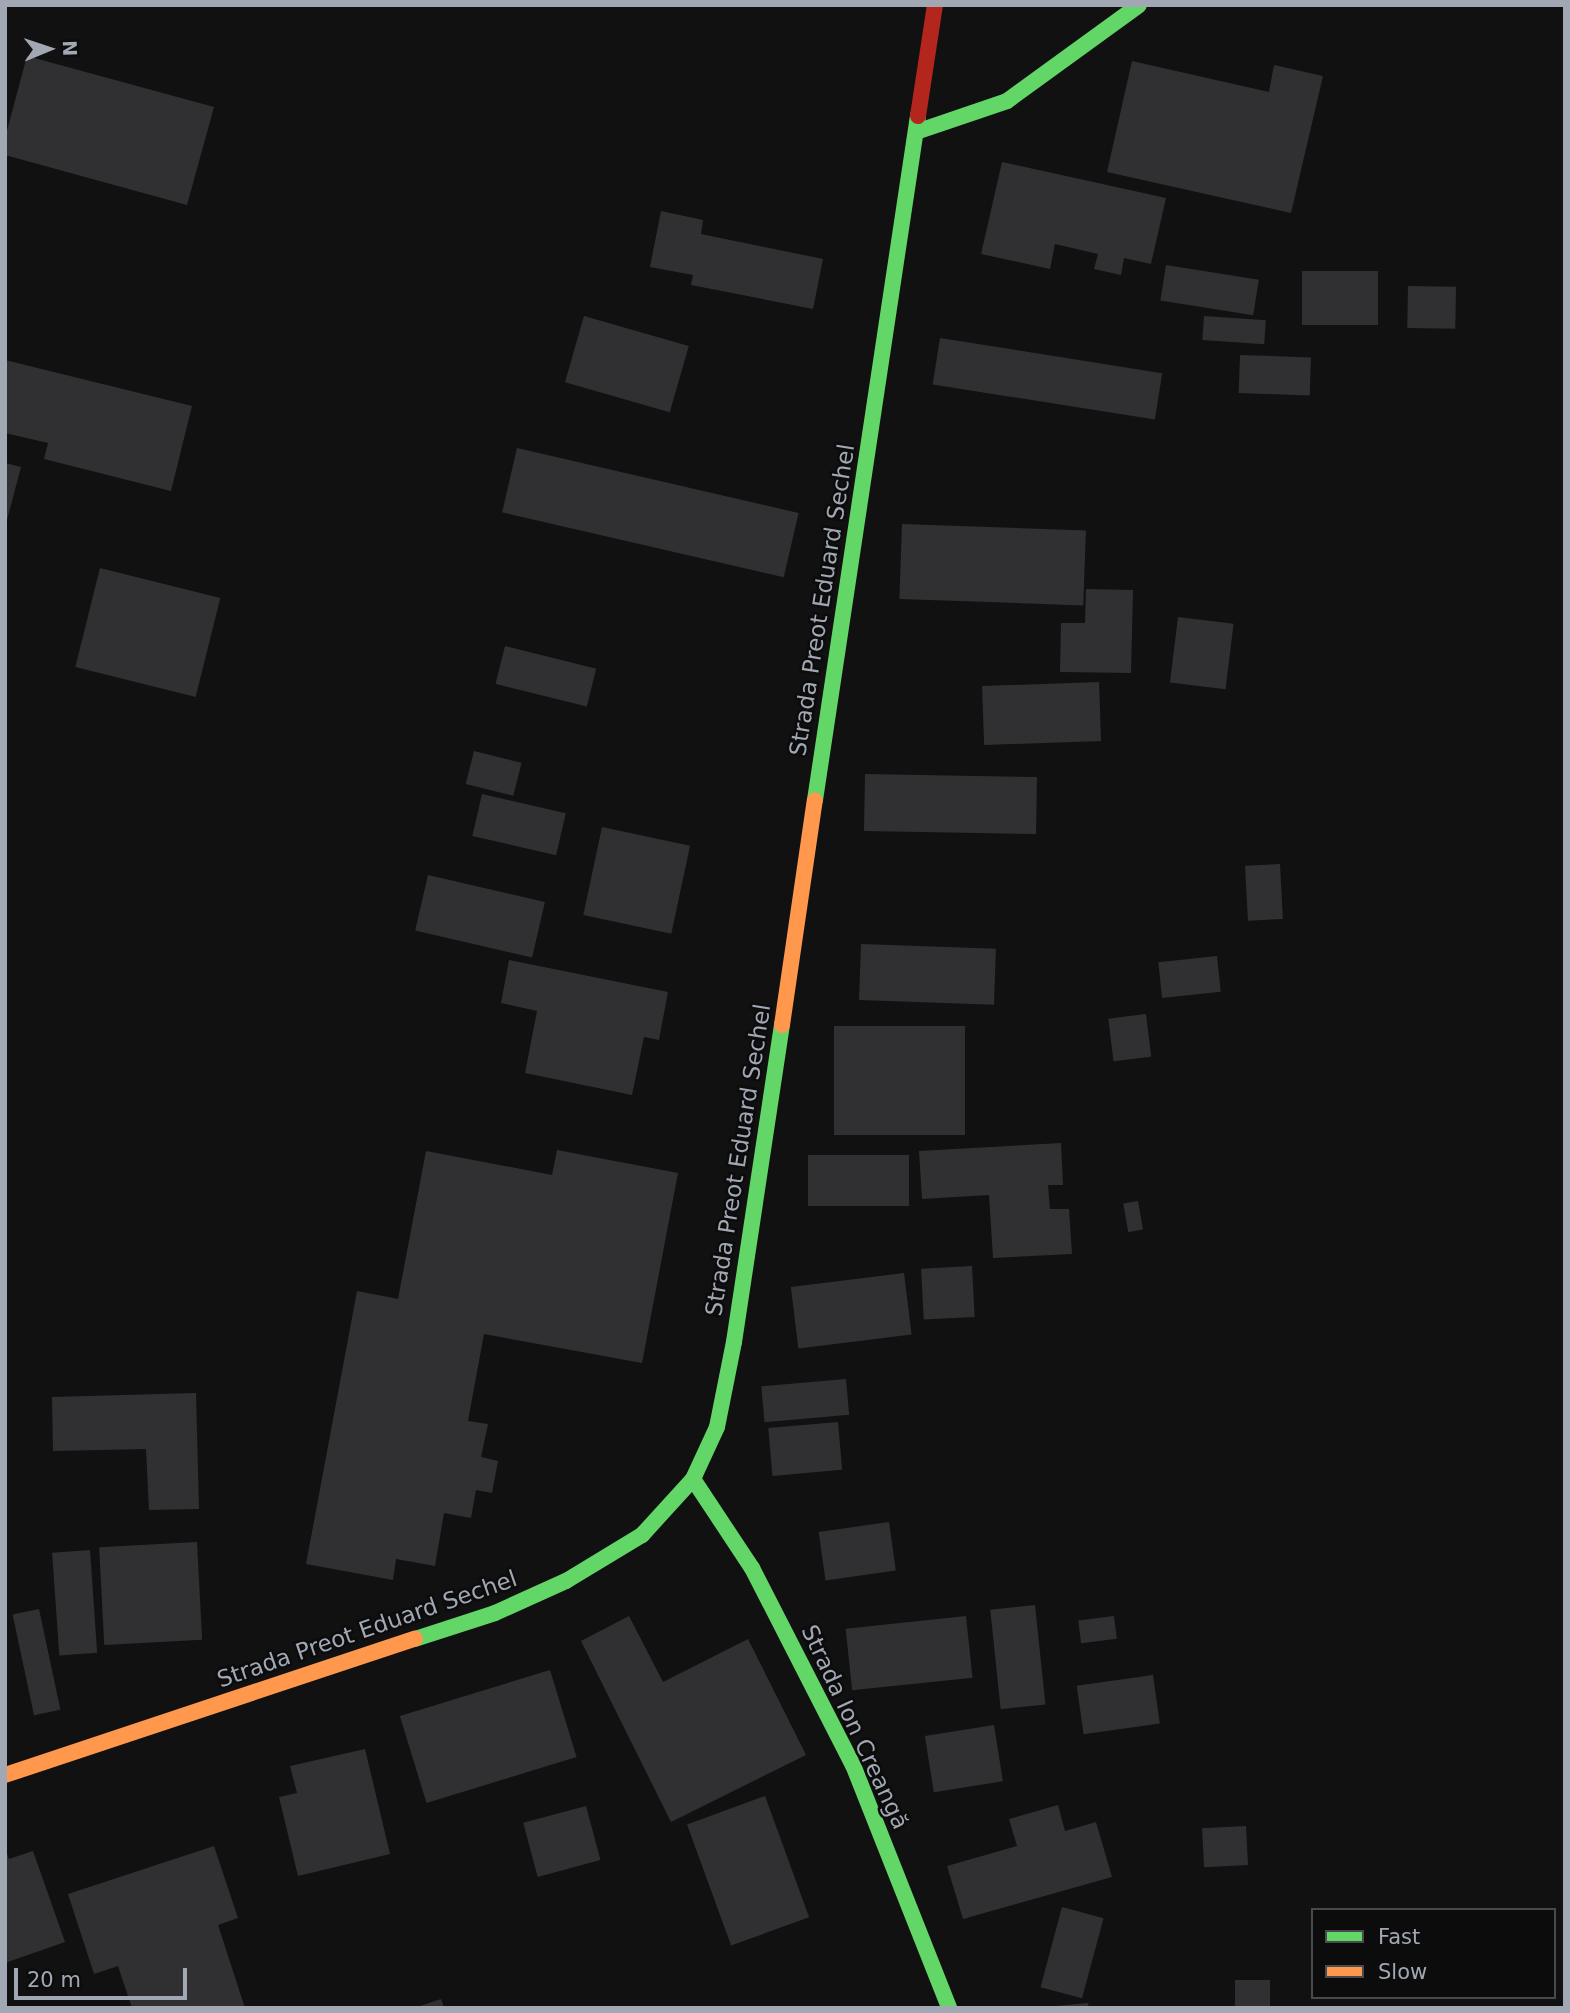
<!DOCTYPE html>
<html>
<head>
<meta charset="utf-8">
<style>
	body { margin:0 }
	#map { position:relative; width:1570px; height:2013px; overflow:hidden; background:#111; font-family:"DejaVu Sans",sans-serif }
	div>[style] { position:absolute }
	.building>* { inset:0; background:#303032; transform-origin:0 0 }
	.fast>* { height:16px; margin:-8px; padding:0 8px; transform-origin:8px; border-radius:8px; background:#63d668 }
	.slow>* { height:16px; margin:-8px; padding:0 8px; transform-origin:8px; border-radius:8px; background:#ff974d }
	.jam>* { height:16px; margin:-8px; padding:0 8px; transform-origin:8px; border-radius:8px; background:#b3261e }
	span { translate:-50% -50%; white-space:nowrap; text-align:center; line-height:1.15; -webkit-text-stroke:5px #0c0c0d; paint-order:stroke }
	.street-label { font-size:23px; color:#a1a8b3 }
	.frame { position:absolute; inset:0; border:7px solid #a1a8b3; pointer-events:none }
	.legend { position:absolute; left:1311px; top:1908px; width:245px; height:91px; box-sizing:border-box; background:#0c0c0d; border:2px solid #484a4f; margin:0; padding:9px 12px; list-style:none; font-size:21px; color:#a1a8b3 }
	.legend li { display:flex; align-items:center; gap:14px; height:35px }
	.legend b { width:35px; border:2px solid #484a4f }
	.north { position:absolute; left:14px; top:14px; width:70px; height:70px; -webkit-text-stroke:5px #0c0c0d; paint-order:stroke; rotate:88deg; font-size:19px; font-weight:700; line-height:28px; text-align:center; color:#a1a8b3 }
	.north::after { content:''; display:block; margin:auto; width:24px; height:32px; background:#a1a8b3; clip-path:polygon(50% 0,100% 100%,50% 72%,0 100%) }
	.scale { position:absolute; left:14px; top:1968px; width:173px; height:32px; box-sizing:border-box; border:4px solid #a1a8b3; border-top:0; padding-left:9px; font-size:21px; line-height:24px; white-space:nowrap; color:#a1a8b3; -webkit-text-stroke:5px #0c0c0d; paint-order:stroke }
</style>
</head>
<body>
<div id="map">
	<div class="building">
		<div style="clip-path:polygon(27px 56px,214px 107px,187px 205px,5px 155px,5px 138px)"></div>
		<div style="clip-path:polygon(1132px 61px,1269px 92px,1274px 65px,1323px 76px,1291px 213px,1107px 172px)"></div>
		<div style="clip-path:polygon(1002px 162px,1166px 198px,1151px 264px,1124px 258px,1121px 275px,1094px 269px,1098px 254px,1055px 244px,1050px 269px,981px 254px)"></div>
		<div style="clip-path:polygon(661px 211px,703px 220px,701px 234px,823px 259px,813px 309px,691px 285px,693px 275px,650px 267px)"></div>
		<div style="left:1166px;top:265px;width:94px;height:36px;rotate:9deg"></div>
		<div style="left:1302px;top:271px;width:76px;height:54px"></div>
		<div style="left:1408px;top:286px;width:48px;height:42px;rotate:1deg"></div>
		<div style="left:584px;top:316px;width:109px;height:69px;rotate:16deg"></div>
		<div style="left:1204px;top:316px;width:62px;height:24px;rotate:4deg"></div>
		<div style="left:940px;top:338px;width:225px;height:47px;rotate:9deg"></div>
		<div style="left:1240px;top:355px;width:71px;height:38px;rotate:2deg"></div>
		<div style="clip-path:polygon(5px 360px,192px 406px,171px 491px,44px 459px,48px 443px,5px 433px)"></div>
		<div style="left:517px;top:448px;width:289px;height:66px;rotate:13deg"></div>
		<div style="clip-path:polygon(5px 463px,21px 467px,6px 524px,5px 524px)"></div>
		<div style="left:902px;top:524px;width:184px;height:75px;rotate:2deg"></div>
		<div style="left:100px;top:568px;width:124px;height:102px;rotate:14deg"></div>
		<div style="clip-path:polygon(1086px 589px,1133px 590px,1131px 673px,1060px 672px,1061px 623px,1085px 623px)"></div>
		<div style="left:1178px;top:617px;width:56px;height:66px;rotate:7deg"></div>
		<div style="left:505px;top:646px;width:94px;height:39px;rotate:14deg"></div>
		<div style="left:1099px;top:682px;width:59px;height:117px;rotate:88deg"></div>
		<div style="left:474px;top:751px;width:49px;height:34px;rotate:14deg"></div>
		<div style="left:865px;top:774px;width:172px;height:57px;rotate:1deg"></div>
		<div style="left:482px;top:794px;width:86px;height:43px;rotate:13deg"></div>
		<div style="left:602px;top:827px;width:90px;height:90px;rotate:12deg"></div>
		<div style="left:1280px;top:864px;width:55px;height:35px;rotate:87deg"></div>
		<div style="left:428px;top:875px;width:120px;height:57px;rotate:13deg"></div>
		<div style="left:861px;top:944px;width:135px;height:56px;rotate:2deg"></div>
		<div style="left:1217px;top:956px;width:36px;height:59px;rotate:84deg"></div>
		<div style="clip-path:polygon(509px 960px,668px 992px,659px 1040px,644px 1037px,632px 1095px,525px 1073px,537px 1011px,501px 1003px)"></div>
		<div style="left:1146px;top:1014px;width:43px;height:38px;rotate:83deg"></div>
		<div style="left:834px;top:1026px;width:131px;height:109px"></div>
		<div style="clip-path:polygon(1061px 1143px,1063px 1185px,1048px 1185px,1050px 1209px,1069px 1209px,1072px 1254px,993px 1258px,989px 1195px,922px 1199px,919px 1151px)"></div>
		<div style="clip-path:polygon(557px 1150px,678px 1173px,642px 1363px,484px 1334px,468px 1421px,488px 1424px,481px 1457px,498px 1461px,492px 1493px,476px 1490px,471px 1518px,444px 1513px,435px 1566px,396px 1559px,393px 1580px,306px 1564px,357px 1291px,398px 1299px,426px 1151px,552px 1175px)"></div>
		<div style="left:808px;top:1155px;width:101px;height:51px"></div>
		<div style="left:1138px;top:1201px;width:29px;height:15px;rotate:80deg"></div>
		<div style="left:972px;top:1266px;width:51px;height:51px;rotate:87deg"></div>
		<div style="left:904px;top:1273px;width:62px;height:114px;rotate:83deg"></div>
		<div style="left:846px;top:1379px;width:36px;height:85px;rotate:85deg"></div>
		<div style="clip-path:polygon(196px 1393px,199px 1509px,149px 1510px,146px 1449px,53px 1451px,52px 1397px)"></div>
		<div style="left:838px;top:1422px;width:48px;height:70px;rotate:85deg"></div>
		<div style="left:889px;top:1522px;width:49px;height:71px;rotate:82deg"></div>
		<div style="left:197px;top:1542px;width:98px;height:98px;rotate:87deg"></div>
		<div style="left:90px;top:1550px;width:103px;height:38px;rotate:86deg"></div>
		<div style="left:1035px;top:1605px;width:100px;height:45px;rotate:84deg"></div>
		<div style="left:39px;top:1609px;width:103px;height:27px;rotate:78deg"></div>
		<div style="clip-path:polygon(629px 1616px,663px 1682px,748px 1639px,806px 1755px,671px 1822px,581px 1641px)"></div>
		<div style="left:966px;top:1616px;width:62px;height:121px;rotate:84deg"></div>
		<div style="left:1114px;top:1616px;width:23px;height:36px;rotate:83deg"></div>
		<div style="left:550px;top:1670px;width:91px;height:157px;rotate:73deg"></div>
		<div style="left:1153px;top:1675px;width:49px;height:77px;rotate:82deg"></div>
		<div style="left:994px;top:1725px;width:57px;height:70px;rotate:81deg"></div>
		<div style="clip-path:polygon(365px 1749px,390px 1854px,298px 1876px,279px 1797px,297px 1793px,290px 1766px)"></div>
		<div style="left:765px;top:1796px;width:129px;height:83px;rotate:70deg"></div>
		<div style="clip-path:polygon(1058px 1805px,1065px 1831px,1096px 1822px,1112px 1877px,963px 1919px,947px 1866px,1017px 1846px,1009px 1819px)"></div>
		<div style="left:586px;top:1806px;width:56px;height:65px;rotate:75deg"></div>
		<div style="left:1246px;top:1826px;width:39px;height:44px;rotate:87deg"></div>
		<div style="clip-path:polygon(214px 1846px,238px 1918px,218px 1925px,245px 2008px,132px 2008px,118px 1966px,94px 1974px,68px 1894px)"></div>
		<div style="clip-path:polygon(5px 1848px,9px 1859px,33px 1851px,65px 1942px,5px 1963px)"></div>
		<div style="left:1062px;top:1907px;width:43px;height:83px;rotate:15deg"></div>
		<div style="left:1270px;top:1980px;width:28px;height:35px;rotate:90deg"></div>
		<div style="clip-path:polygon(441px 1999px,444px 2008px,417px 2008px,417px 2007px)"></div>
		<div style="clip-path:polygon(1088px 2003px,1089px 2008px,1055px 2008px,1055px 2006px)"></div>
	</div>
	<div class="fast">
		<div style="left:916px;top:132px;width:96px;rotate:-18.8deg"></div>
		<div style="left:1007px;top:101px;width:163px;rotate:-36deg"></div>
		<div style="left:815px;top:800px;width:692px;rotate:-81.44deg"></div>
		<div style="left:693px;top:1479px;width:107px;rotate:56.5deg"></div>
		<div style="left:752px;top:1568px;width:221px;rotate:62.9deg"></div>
		<div style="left:853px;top:1765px;width:261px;rotate:68.4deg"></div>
		<div style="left:415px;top:1639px;width:84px;rotate:-18deg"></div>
		<div style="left:495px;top:1613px;width:78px;rotate:-24.3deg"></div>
		<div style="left:566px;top:1581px;width:89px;rotate:-31.2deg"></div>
		<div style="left:642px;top:1535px;width:76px;rotate:-47.7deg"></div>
		<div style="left:693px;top:1479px;width:57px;rotate:-65.2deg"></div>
		<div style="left:717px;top:1427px;width:87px;rotate:-78.7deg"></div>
		<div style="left:734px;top:1342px;width:321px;rotate:-81.4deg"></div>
	</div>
	<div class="slow">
		<div style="left:782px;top:1025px;width:227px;rotate:-81.7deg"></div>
		<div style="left:5px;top:1775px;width:432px;rotate:-18.4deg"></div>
	</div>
	<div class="jam">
		<div style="left:918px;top:116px;width:112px;rotate:-81.3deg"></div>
	</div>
	<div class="street-label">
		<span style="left:822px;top:600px;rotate:-81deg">Strada Preot Eduard Sechel</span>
		<span style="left:738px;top:1160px;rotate:-81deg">Strada Preot Eduard Sechel</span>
		<span style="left:367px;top:1629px;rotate:-19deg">Strada Preot Eduard Sechel</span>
		<span style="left:855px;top:1727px;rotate:65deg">Strada Ion Creangă</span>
	</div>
	<div class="frame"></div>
	<ul class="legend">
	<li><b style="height:9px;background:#63d668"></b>Fast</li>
	<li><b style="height:9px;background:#ff974d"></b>Slow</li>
	</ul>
	<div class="north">N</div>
	<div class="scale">20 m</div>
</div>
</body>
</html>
